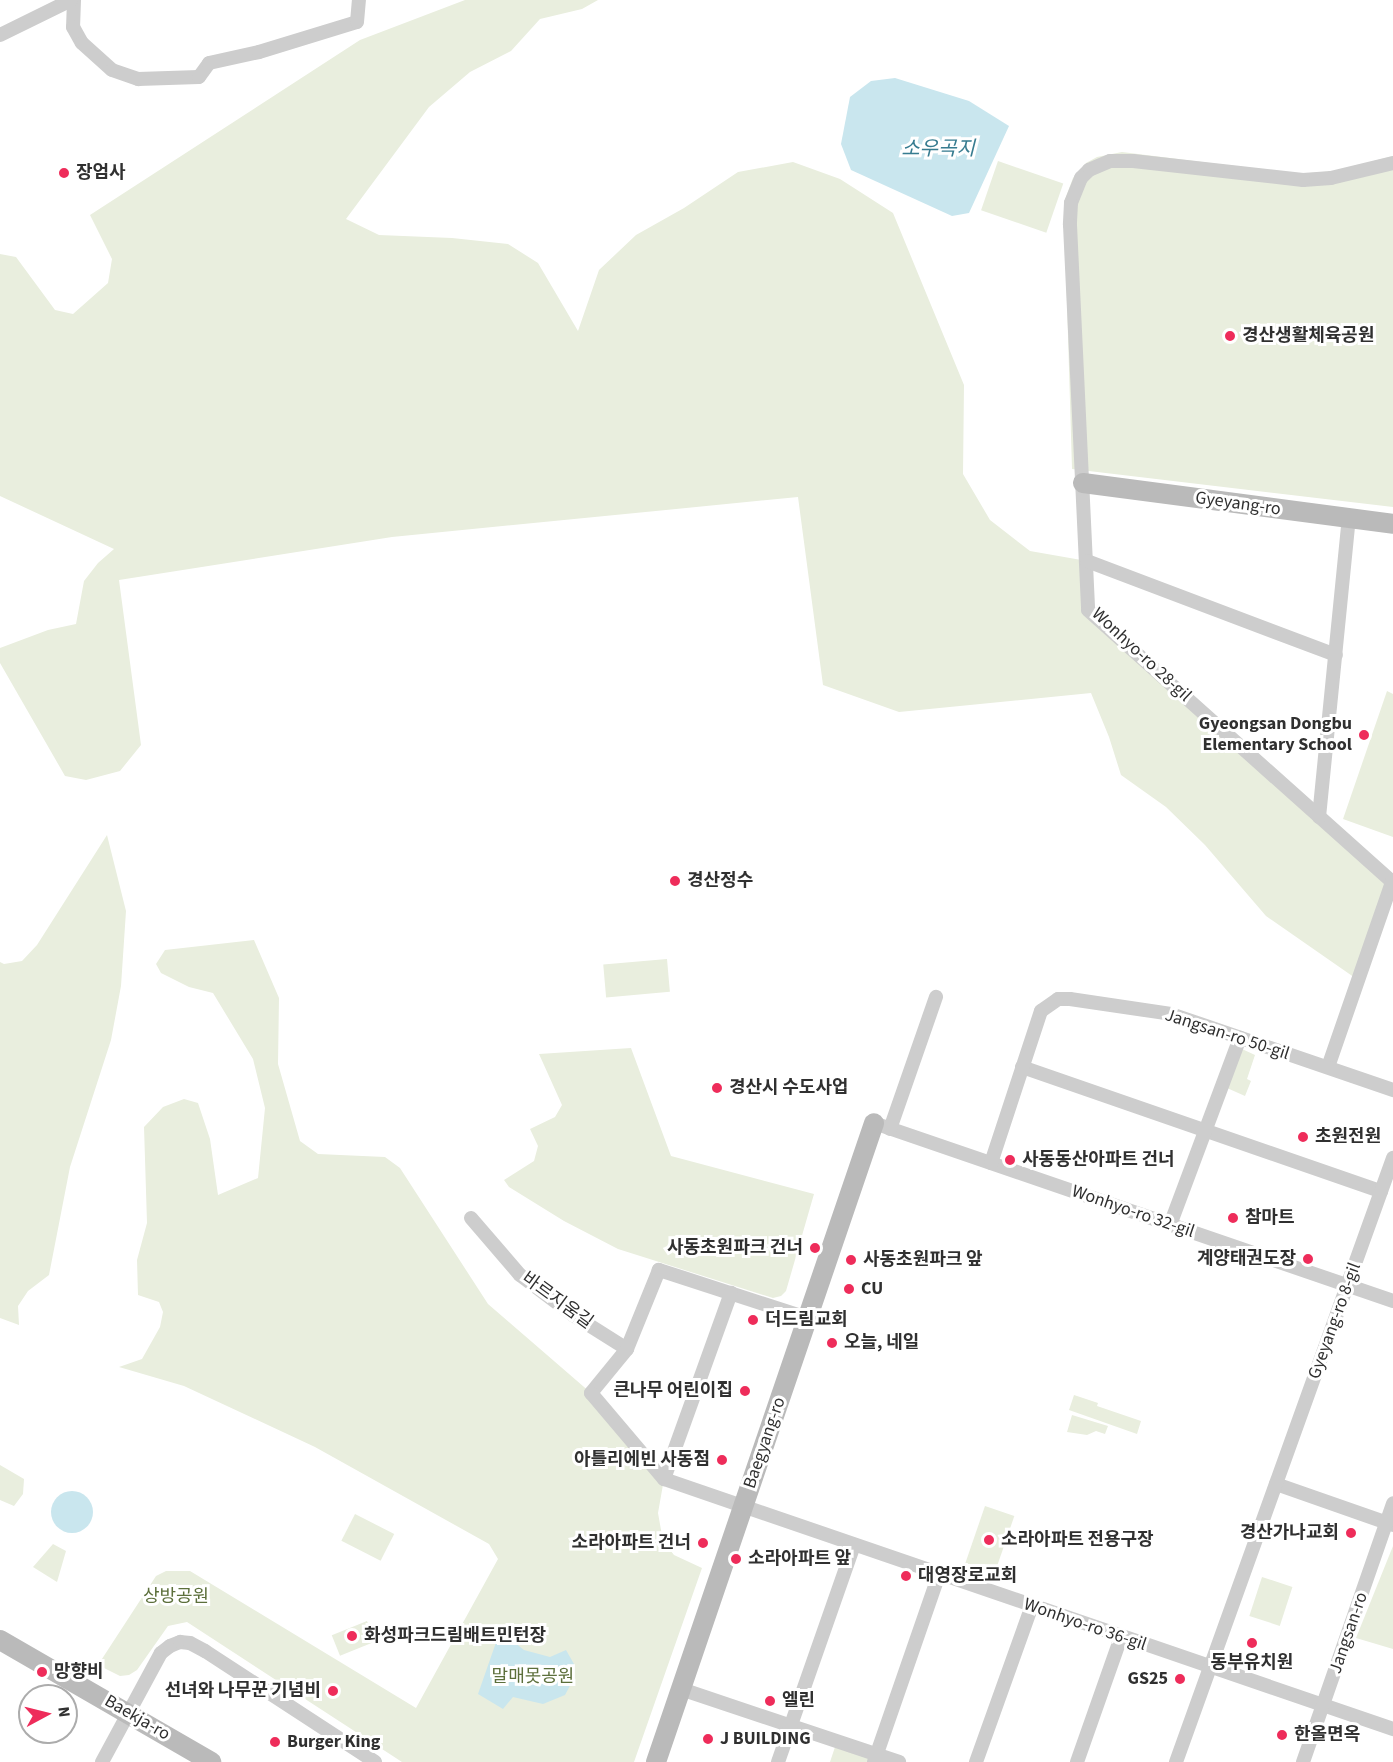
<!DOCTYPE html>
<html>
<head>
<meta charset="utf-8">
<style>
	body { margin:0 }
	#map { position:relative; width:1393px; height:1762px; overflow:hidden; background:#fff; font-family:"Source Sans 3","Noto Sans KR",sans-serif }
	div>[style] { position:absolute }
	.green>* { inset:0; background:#e9eede; transform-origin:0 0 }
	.water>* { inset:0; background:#c9e6ee }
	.round { border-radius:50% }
	.street>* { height:14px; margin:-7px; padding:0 7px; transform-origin:7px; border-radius:7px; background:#cdcdcd }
	.secondary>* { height:20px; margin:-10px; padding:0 10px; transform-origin:10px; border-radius:10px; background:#bababa }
	.dots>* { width:16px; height:16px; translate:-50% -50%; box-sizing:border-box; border:3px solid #fff; border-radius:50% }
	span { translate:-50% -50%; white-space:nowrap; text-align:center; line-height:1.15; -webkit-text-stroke:6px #fff; paint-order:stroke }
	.poi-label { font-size:18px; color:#303030; font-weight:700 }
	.left { translate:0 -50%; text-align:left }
	.right { translate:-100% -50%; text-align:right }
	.street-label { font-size:18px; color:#303030 }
	.park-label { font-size:18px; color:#5c6f3b }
	.water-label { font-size:20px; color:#377c90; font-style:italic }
	.north { position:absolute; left:18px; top:1684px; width:60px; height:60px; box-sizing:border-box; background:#fff; border:2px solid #acacac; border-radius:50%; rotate:83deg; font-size:16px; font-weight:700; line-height:24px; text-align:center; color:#303030 }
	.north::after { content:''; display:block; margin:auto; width:21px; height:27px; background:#ee2c5a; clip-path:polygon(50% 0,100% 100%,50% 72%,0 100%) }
</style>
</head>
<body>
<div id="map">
	<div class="green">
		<div style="clip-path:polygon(465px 0,598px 0,582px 9px,540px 19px,511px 51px,470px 72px,429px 107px,346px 219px,379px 235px,452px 238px,508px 244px,538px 263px,578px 331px,599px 270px,636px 235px,684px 208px,738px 172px,793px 162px,840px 179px,893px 213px,964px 385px,963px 474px,990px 520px,1030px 551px,1087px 561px,1088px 610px,1392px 882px,1358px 980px,1266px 916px,1205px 845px,1166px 807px,1121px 775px,1109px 737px,1091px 693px,899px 712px,823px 685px,798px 497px,392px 537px,119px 580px,141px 745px,120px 771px,86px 780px,65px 776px,0 663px,0 648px,48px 630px,76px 624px,84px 581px,98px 563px,114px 549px,0 496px,0 254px,16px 257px,55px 310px,73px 314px,108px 283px,112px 259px,90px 215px,360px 40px)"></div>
		<div style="clip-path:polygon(1122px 152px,1297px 174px,1335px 171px,1393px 156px,1393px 507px,1072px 469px,1064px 202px,1073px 178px,1086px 163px,1097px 157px)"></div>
		<div style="left:998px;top:161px;width:69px;height:52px;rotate:19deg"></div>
		<div style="clip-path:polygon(1387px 691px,1393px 694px,1393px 837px,1343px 819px)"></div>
		<div style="clip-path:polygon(107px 835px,126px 911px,121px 986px,111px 1040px,70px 1167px,49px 1275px,28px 1291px,18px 1306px,19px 1325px,0 1318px,0 962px,4px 964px,22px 961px,37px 945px)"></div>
		<div style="clip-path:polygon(254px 940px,279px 998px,278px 1064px,300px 1141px,318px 1154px,385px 1157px,400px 1168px,488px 1304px,591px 1393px,664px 1479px,658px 1513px,663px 1541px,674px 1555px,702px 1568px,634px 1762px,402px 1762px,187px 1622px,168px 1626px,137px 1670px,129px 1675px,120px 1676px,98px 1665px,156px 1576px,166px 1571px,190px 1571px,416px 1708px,498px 1559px,489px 1544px,315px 1447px,184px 1386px,119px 1367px,142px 1359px,160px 1327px,163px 1312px,159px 1302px,138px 1295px,137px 1260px,147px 1223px,144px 1127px,163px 1107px,184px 1099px,198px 1103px,210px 1139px,218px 1195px,258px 1178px,265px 1108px,253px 1059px,213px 993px,189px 987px,161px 973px,156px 964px,165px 950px)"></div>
		<div style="left:667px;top:959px;width:33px;height:64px;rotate:85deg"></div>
		<div style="clip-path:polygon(631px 1048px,671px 1156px,814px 1194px,786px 1291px,781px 1296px,773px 1298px,618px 1249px,564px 1221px,509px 1187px,504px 1180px,534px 1161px,538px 1146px,530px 1129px,555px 1117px,562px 1105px,539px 1054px)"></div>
		<div style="clip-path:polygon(1242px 1049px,1255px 1055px,1247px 1079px,1251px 1081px,1245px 1096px,1227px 1088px)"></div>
		<div style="clip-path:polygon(1074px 1395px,1098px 1403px,1097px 1406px,1141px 1421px,1137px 1434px,1069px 1410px)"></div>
		<div style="clip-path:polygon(1072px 1415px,1108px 1426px,1105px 1434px,1096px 1431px,1087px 1435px,1067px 1432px)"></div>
		<div style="clip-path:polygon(0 1465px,24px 1479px,23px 1494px,14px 1506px,0 1500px)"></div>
		<div style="left:985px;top:1506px;width:31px;height:61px;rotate:19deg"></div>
		<div style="left:355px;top:1514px;width:44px;height:30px;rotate:27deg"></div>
		<div style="clip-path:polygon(53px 1544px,66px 1551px,57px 1582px,33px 1567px)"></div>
		<div style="clip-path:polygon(1393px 1546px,1393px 1649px,1356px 1638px)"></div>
		<div style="left:1262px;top:1577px;width:32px;height:41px;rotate:18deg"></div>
		<div style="left:367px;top:1621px;width:22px;height:38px;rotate:68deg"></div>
		<div style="clip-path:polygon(836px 1744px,873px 1756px,871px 1762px,830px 1762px)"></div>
	</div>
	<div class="water">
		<div style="clip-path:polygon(895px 78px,969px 101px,1009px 126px,969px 213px,952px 216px,851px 170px,841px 144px,850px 97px,871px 81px)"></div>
		<div class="round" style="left:51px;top:1491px;width:42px;height:42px"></div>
		<div style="clip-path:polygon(500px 1631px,524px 1650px,550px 1657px,566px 1650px,574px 1664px,572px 1682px,565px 1695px,543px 1704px,513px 1697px,503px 1709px,478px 1694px)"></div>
	</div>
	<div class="street">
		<div style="left:74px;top:0;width:27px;rotate:92deg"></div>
		<div style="left:73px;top:27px;width:18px;rotate:61deg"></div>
		<div style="left:82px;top:43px;width:40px;rotate:42deg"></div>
		<div style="left:112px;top:70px;width:28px;rotate:19deg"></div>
		<div style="left:138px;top:79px;width:61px;rotate:-1.9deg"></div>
		<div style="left:199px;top:77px;width:17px;rotate:-54deg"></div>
		<div style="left:209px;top:63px;width:51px;rotate:-12.4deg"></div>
		<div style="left:259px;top:52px;width:102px;rotate:-17deg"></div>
		<div style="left:357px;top:22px;width:22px;rotate:-85deg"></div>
		<div style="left:0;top:35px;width:79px;rotate:-26.2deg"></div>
		<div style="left:1393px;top:163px;width:64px;rotate:166.4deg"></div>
		<div style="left:1331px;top:178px;width:28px;rotate:176deg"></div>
		<div style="left:1303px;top:180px;width:171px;rotate:-173.6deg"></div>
		<div style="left:1133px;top:161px;width:23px;rotate:180deg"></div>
		<div style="left:1110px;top:161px;width:23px;rotate:157deg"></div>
		<div style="left:1089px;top:170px;width:11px;rotate:135deg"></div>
		<div style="left:1081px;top:178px;width:27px;rotate:112deg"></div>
		<div style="left:1071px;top:203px;width:22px;rotate:93deg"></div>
		<div style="left:1070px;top:225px;width:385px;rotate:87.3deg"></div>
		<div style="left:1088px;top:610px;width:409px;rotate:41.8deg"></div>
		<div style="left:1087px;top:561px;width:266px;rotate:20.7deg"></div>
		<div style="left:1319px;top:817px;width:300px;rotate:-84.3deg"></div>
		<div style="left:1022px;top:1067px;width:380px;rotate:19.1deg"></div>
		<div style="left:1328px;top:1067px;width:196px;rotate:-70.9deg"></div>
		<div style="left:874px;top:1123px;width:549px;rotate:18.93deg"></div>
		<div style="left:890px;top:1129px;width:140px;rotate:-70.8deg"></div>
		<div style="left:991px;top:1163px;width:160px;rotate:-71.8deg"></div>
		<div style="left:1041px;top:1011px;width:21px;rotate:-35deg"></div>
		<div style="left:1058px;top:999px;width:12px"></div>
		<div style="left:1070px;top:999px;width:102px;rotate:8.4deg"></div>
		<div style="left:1171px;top:1014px;width:235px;rotate:18.9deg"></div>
		<div style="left:471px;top:1218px;width:75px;rotate:49.3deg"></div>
		<div style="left:520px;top:1275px;width:66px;rotate:37deg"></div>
		<div style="left:573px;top:1315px;width:64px;rotate:32.2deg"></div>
		<div style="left:1170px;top:1225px;width:200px;rotate:-69.5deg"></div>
		<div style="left:807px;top:1318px;width:156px;rotate:-162deg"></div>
		<div style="left:659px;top:1270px;width:85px;rotate:112.1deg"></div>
		<div style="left:627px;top:1349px;width:57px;rotate:129.3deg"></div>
		<div style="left:591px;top:1393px;width:113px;rotate:49.7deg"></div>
		<div style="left:664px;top:1479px;width:771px;rotate:18.93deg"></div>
		<div style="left:664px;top:1479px;width:198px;rotate:-70.2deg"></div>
		<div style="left:1276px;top:1484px;width:124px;rotate:19.3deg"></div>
		<div style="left:681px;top:1689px;width:230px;rotate:18.5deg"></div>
		<div style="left:102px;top:1762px;width:124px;rotate:-61.6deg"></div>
		<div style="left:161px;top:1653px;width:11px;rotate:-38deg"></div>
		<div style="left:170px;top:1646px;width:11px;rotate:-22deg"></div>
		<div style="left:180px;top:1642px;width:10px;rotate:6deg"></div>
		<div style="left:190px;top:1643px;width:17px;rotate:28deg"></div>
		<div style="left:205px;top:1651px;width:203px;rotate:33.1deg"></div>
		<div style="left:778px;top:1762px;width:230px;rotate:-70.7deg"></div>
		<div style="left:874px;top:1762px;width:199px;rotate:-70.9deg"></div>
		<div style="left:976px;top:1762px;width:166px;rotate:-70.3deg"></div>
		<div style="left:1077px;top:1762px;width:133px;rotate:-70.6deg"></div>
		<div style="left:1176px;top:1762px;width:642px;rotate:-70.24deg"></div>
		<div style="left:1303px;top:1762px;width:274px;rotate:-70.8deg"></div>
	</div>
	<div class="secondary">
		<div style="left:1083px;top:483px;width:313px;rotate:7.5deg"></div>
		<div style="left:0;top:1640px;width:244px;rotate:30deg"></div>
		<div style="left:656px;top:1762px;width:675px;rotate:-71.16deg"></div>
	</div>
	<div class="dots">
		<div style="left:64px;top:173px;background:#ee2c5a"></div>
		<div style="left:1230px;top:336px;background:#ee2c5a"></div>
		<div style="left:1364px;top:735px;background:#ee2c5a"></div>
		<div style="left:675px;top:881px;background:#ee2c5a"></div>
		<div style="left:717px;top:1088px;background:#ee2c5a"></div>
		<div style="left:1303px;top:1137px;background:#ee2c5a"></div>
		<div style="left:1010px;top:1160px;background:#ee2c5a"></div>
		<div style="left:1233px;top:1218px;background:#ee2c5a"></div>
		<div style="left:815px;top:1248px;background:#ee2c5a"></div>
		<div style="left:1308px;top:1259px;background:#ee2c5a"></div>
		<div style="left:851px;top:1260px;background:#ee2c5a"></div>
		<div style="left:849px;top:1289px;background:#ee2c5a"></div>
		<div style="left:753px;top:1320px;background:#ee2c5a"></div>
		<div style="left:832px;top:1343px;background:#ee2c5a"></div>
		<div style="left:745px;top:1391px;background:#ee2c5a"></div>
		<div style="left:722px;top:1460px;background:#ee2c5a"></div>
		<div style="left:1351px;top:1533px;background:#ee2c5a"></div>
		<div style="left:989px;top:1540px;background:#ee2c5a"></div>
		<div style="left:703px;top:1543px;background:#ee2c5a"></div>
		<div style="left:736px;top:1559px;background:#ee2c5a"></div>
		<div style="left:906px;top:1576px;background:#ee2c5a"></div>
		<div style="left:352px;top:1636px;background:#ee2c5a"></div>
		<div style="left:1252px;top:1643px;background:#ee2c5a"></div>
		<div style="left:42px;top:1672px;background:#ee2c5a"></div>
		<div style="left:1180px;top:1679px;background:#ee2c5a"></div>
		<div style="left:333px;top:1691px;background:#ee2c5a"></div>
		<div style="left:770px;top:1701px;background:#ee2c5a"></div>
		<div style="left:1282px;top:1735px;background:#ee2c5a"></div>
		<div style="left:708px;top:1739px;background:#ee2c5a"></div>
		<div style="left:275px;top:1742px;background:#ee2c5a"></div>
	</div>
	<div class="poi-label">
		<span class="left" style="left:76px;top:173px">장엄사</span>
		<span class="left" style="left:1242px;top:336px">경산생활체육공원</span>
		<span class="right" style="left:1352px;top:735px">Gyeongsan Dongbu<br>Elementary School</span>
		<span class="left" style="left:687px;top:881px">경산정수</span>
		<span class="left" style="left:729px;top:1088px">경산시 수도사업</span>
		<span class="left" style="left:1315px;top:1137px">초원전원</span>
		<span class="left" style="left:1022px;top:1160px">사동동산아파트 건너</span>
		<span class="left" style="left:1245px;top:1218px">참마트</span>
		<span class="right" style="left:803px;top:1248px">사동초원파크 건너</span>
		<span class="right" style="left:1296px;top:1259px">계양태권도장</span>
		<span class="left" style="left:863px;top:1260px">사동초원파크 앞</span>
		<span class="left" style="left:861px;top:1289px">CU</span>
		<span class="left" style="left:765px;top:1320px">더드림교회</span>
		<span class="left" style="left:844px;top:1343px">오늘, 네일</span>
		<span class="right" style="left:733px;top:1391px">큰나무 어린이집</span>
		<span class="right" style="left:710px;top:1460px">아틀리에빈 사동점</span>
		<span class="right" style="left:1339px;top:1533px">경산가나교회</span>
		<span class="left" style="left:1001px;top:1540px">소라아파트 전용구장</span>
		<span class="right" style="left:691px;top:1543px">소라아파트 건너</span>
		<span class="left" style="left:748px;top:1559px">소라아파트 앞</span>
		<span class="left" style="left:918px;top:1576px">대영장로교회</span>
		<span class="left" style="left:364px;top:1636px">화성파크드림배트민턴장</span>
		<span style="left:1252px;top:1663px">동부유치원</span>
		<span class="left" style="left:54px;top:1672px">망향비</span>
		<span class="right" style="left:1168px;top:1679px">GS25</span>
		<span class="right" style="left:321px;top:1691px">선녀와 나무꾼 기념비</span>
		<span class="left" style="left:782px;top:1701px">엘린</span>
		<span class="left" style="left:1294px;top:1735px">한올면옥</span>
		<span class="left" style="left:720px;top:1739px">J BUILDING</span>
		<span class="left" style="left:287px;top:1742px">Burger King</span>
	</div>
	<div class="street-label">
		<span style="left:1238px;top:504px;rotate:8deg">Gyeyang-ro</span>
		<span style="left:1141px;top:655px;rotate:43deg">Wonhyo-ro 28-gil</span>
		<span style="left:1227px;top:1035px;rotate:18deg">Jangsan-ro 50-gil</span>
		<span style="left:1133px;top:1212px;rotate:19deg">Wonhyo-ro 32-gil</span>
		<span style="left:557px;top:1301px;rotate:36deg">바르지움길</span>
		<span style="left:1335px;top:1321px;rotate:-70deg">Gyeyang-ro 8-gil</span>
		<span style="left:765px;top:1443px;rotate:-71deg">Baegyang-ro</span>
		<span style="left:1085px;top:1625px;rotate:19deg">Wonhyo-ro 36-gil</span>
		<span style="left:1349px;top:1633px;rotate:-71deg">Jangsan-ro</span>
		<span style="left:137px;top:1718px;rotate:30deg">Baekja-ro</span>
	</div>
	<div class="park-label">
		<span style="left:176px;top:1597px">상방공원</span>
		<span style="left:533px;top:1677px">말매못공원</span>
	</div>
	<div class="water-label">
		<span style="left:938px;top:149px">소우곡지</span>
	</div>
	<div class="north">N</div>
</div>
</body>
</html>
